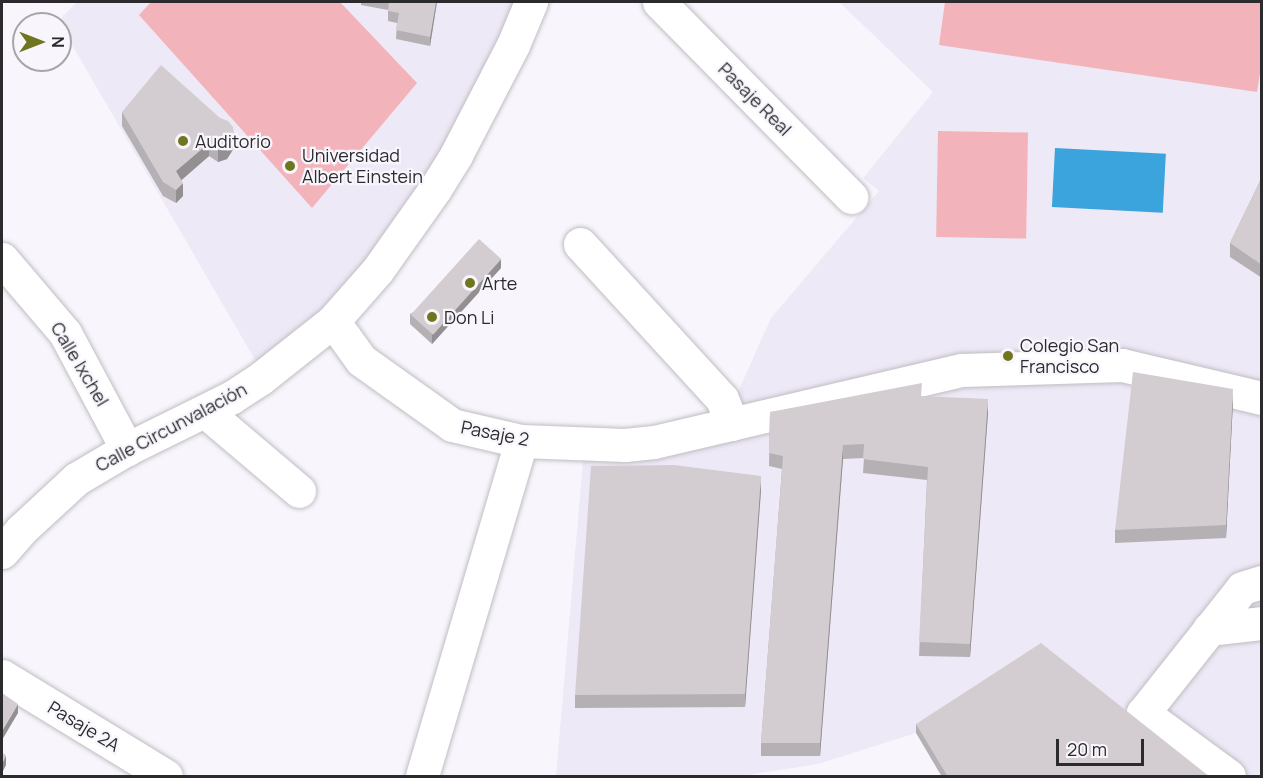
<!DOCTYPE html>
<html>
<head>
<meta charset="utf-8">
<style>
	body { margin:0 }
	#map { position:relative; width:1263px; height:778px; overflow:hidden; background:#f8f6fc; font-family:Manrope,sans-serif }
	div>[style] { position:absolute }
	.built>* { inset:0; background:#eee9f6 }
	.green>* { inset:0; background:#f3b3ba; transform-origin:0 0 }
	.water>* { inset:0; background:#3ca4dc; transform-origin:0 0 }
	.roads { filter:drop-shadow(0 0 2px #c0bdc3) drop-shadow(0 0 2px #c0bdc3) }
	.minor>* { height:33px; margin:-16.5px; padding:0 16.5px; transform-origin:16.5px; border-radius:16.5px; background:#fff }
	.wall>* { inset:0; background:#b5b0b4 }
	.shaded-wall>* { inset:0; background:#949092 }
	.building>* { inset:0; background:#d3cdd1; transform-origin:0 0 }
	.dots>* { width:16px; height:16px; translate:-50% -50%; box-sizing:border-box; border:3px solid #f8f6fc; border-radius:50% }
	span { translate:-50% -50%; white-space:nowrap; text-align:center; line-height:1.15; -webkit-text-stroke:4.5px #f8f6fc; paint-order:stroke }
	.street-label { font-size:18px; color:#2b2b2d }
	.poi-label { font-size:18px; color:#2b2b2d }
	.left { translate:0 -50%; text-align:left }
	.frame { position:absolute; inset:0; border:3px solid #2b2b2d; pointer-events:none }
	.north { position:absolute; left:12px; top:12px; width:60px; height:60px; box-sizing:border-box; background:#f8f6fc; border:2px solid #a6a5a9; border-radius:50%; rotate:90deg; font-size:16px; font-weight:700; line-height:24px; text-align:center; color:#2b2b2d }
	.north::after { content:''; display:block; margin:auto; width:21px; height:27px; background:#6f761f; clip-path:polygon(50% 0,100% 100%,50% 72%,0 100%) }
	.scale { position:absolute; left:1056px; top:739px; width:88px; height:27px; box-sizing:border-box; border:3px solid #2b2b2d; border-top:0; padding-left:8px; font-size:18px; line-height:21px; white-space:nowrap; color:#2b2b2d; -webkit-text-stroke:4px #f8f6fc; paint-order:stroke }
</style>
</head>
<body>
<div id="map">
	<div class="built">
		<div style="clip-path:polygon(77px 2px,519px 2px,397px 234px,261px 370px,58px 21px)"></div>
		<div style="clip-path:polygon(839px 2px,1261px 2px,1261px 776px,1198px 776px,916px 733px,818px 764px,741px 776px,556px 776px,583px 460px,651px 458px,752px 436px,737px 394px,771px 318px,879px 191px,863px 178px,933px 92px)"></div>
	</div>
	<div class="green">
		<div style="clip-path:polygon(151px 2px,340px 2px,417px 83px,312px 208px,139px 15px)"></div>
		<div style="clip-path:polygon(945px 2px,1261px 2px,1262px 60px,1257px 92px,939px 45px)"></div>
		<div style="left:938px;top:131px;width:90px;height:106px;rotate:1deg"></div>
	</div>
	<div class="water">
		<div style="left:1055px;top:148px;width:111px;height:59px;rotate:3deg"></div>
	</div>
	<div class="roads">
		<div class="minor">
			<div style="left:659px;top:2px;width:274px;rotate:45.4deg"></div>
			<div style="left:580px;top:244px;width:210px;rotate:47.5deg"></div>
			<div style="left:722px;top:399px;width:27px;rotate:68deg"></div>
			<div style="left:2px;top:259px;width:97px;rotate:49.6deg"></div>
			<div style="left:65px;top:333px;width:132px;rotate:61.9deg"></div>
			<div style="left:333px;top:321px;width:48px;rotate:54.3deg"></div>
			<div style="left:361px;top:360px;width:112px;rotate:35.5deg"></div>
			<div style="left:452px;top:425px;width:71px;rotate:13.1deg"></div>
			<div style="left:521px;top:441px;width:104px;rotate:2.2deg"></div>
			<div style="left:625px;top:445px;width:29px;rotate:-6deg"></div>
			<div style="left:654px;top:442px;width:316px;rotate:-13.2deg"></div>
			<div style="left:962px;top:370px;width:160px;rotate:-1.8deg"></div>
			<div style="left:1122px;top:365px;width:144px;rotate:13.3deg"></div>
			<div style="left:206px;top:412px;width:122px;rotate:40.3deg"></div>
			<div style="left:2px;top:552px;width:29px;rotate:-49deg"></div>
			<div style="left:21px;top:530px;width:75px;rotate:-42.8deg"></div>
			<div style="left:76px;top:479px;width:59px;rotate:-30.5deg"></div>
			<div style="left:127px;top:449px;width:117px;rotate:-26.3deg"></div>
			<div style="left:232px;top:397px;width:35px;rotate:-33deg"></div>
			<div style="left:261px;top:378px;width:92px;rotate:-38.4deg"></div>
			<div style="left:333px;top:321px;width:67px;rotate:-48.7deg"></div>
			<div style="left:377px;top:271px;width:100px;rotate:-54.7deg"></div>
			<div style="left:435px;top:189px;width:40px;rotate:-58deg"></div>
			<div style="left:456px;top:155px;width:124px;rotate:-62.6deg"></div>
			<div style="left:513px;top:45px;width:47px;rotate:-67.3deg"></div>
			<div style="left:1209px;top:629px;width:53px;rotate:-6.5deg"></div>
			<div style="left:2px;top:676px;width:192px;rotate:31.4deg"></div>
			<div style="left:422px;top:776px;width:349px;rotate:-73.5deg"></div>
			<div style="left:1229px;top:776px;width:107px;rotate:-143.8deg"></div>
			<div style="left:1143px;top:713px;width:159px;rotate:-51.6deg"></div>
			<div style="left:1242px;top:588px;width:21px;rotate:-17deg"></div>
		</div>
	</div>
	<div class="wall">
		<div style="clip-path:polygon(361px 2px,437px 2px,430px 46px,396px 39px,397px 23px,388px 21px,388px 10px,361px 5px)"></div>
		<div style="clip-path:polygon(122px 112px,234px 148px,227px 159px,218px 162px,209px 156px,181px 180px,183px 196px,176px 203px,163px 196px,122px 126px)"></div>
		<div style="clip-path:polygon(1262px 177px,1262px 278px,1230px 257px,1230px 243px)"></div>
		<div style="clip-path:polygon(501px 268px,432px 344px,410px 324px,410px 314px)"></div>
		<div style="clip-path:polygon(921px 397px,988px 413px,970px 657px,919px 656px,927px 480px,863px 473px,864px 458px,843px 459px,820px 756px,761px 756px,761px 743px,782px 469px,769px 466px,770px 412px)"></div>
		<div style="clip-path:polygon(1233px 402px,1226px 538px,1115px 543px,1115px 530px)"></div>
		<div style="clip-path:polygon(761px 490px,745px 707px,575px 708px,575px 695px)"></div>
		<div style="clip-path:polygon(916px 724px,1210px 777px,942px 777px,916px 733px)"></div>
	</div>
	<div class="shaded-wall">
		<div style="clip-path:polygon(436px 2px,437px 2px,430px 46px,430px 37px)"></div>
		<div style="clip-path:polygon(234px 134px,234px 148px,227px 159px,218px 162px,218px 148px)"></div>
		<div style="clip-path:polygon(209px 143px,209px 156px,176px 185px,176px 171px)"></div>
		<div style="clip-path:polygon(183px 183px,183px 196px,176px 203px,176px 190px)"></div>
		<div style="clip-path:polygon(501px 259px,501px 268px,432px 344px,432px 334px)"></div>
		<div style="clip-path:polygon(1233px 389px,1233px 402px,1226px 538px,1226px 525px)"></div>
		<div style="clip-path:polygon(988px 399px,988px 413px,970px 657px,970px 644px)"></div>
		<div style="clip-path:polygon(843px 445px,843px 459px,820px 756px,820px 743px)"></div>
		<div style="clip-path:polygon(761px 476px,761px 490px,745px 707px,745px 694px)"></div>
		<div style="clip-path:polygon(18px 704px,18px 713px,2px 740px,2px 731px)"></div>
		<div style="clip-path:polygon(6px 755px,6px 765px,2px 773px,2px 764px)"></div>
	</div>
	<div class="building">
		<div style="clip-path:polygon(389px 2px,436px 2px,430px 37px,396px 30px,399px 13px,388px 11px)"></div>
		<div style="clip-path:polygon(161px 65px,220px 118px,228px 121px,233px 127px,234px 134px,227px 145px,218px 148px,209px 143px,176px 171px,183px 183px,176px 190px,163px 182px,122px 112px)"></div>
		<div style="clip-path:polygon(1262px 177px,1262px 265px,1230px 243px)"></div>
		<div style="left:479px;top:239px;width:30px;height:102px;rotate:42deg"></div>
		<div style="clip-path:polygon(1133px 372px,1233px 389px,1226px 525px,1115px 530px)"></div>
		<div style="clip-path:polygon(922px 383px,921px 396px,988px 399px,970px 644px,919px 642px,928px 467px,863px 459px,864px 444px,843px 445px,820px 743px,761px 743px,783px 456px,769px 453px,770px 412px)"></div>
		<div style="clip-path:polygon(674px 465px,761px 476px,745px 694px,575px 695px,591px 466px)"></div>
		<div style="clip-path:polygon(1041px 643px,1210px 777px,948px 777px,916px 724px)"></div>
		<div style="clip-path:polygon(2px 693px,18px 704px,2px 731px)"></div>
		<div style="clip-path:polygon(2px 753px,6px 755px,2px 764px)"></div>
	</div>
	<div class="dots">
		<div style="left:183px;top:141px;background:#6f761f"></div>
		<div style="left:290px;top:166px;background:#6f761f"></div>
		<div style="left:470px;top:283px;background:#6f761f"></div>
		<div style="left:432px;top:317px;background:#6f761f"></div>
		<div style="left:1008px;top:356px;background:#6f761f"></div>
	</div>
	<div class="street-label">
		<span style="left:755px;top:99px;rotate:45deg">Pasaje Real</span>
		<span style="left:80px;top:364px;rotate:59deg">Calle Ixchel</span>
		<span style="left:171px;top:427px;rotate:-28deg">Calle Circunvalación</span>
		<span style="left:495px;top:433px;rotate:11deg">Pasaje 2</span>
		<span style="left:84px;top:726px;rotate:31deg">Pasaje 2A</span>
	</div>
	<div class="poi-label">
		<span class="left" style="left:195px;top:141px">Auditorio</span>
		<span class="left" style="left:302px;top:166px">Universidad<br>Albert Einstein</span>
		<span class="left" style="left:482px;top:283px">Arte</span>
		<span class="left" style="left:444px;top:317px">Don Li</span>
		<span class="left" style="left:1020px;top:356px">Colegio San<br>Francisco</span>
	</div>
	<div class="frame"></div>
	<div class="north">N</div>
	<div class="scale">20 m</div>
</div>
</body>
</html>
